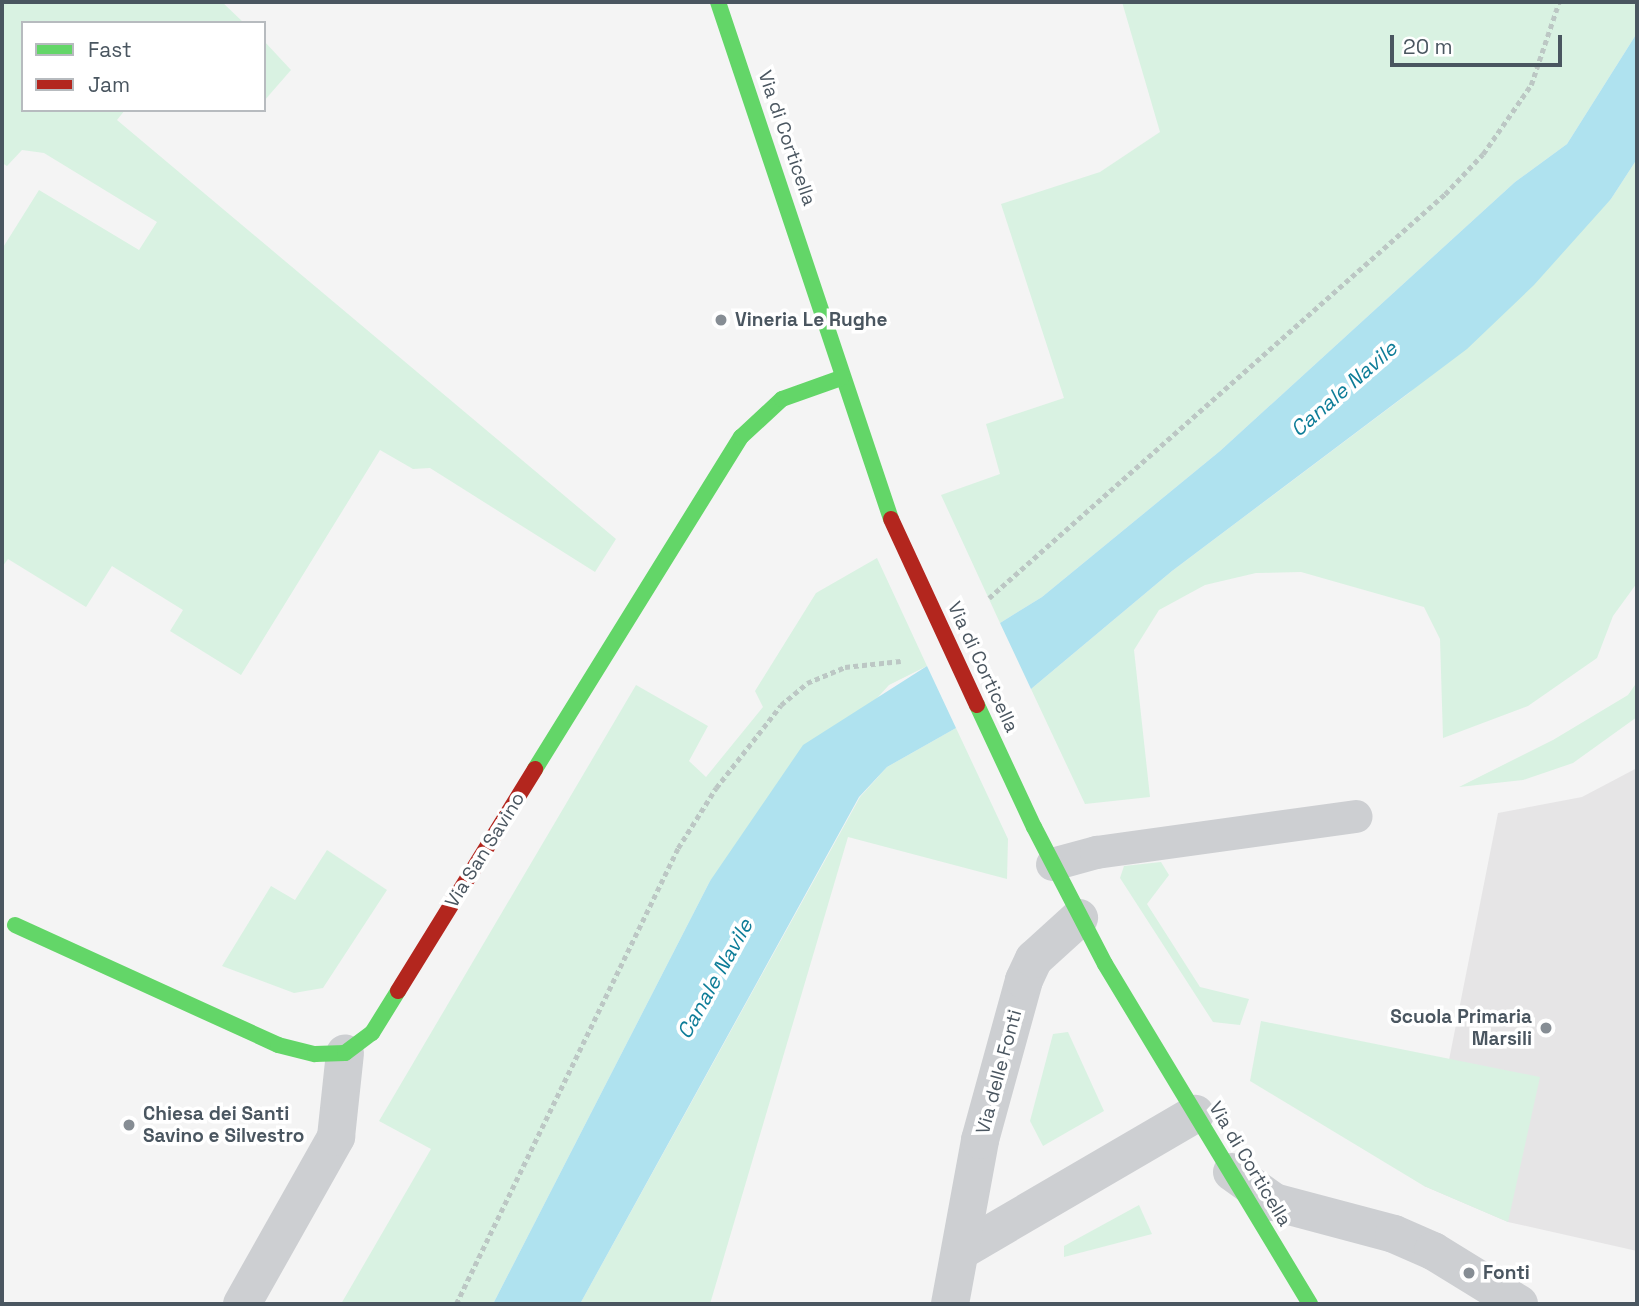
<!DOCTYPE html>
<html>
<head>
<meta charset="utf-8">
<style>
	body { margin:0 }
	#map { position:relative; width:1639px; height:1306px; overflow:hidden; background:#f4f4f4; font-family:"Space Grotesk",sans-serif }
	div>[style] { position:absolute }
	.education>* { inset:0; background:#e6e5e6 }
	.green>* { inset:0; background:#d9f2e2 }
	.water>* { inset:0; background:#afe2ef }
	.path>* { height:4.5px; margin-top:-2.25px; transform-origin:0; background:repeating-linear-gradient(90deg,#bcc7c4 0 5px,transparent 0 8.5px) }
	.lane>* { height:33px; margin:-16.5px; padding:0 16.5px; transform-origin:16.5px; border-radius:16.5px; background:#cdcfd2 }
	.street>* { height:38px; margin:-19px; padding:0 19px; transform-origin:19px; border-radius:19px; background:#cdcfd2 }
	.fast>* { height:16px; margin:-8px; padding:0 8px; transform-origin:8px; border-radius:8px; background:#63d668 }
	.jam>* { height:16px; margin:-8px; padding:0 8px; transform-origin:8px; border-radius:8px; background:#b3261e }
	.fast-bridge>* { height:16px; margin:-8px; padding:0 8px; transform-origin:8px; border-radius:8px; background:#63d668 }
	.jam-bridge>* { height:16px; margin:-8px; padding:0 8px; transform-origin:8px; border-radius:8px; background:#b3261e }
	.dots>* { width:19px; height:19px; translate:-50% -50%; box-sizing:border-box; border:4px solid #fff; border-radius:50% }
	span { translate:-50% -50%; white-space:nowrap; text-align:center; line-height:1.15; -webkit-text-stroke:7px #fff; paint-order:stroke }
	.street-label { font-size:19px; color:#4a5660 }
	.poi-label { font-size:19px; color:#4a5660; font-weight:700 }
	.left { translate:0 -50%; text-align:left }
	.right { translate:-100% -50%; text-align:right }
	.water-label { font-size:21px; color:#0e7d98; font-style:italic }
	.frame { position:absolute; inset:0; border:4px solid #4a5660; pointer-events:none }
	.legend { position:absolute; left:21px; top:21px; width:245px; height:91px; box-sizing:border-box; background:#fff; border:2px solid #b7bbbf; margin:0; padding:9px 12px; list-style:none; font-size:21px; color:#4a5660 }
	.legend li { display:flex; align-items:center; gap:14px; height:35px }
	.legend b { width:35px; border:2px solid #b7bbbf }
	.scale { position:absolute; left:1390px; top:35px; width:172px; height:32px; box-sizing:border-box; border:4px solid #4a5660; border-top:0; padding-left:9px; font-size:21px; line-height:24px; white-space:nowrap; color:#4a5660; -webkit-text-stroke:5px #fff; paint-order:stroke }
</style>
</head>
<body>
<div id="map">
	<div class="education">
		<div style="clip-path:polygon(1637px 768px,1637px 1251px,1508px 1222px,1424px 1186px,1498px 813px,1582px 797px)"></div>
	</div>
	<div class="green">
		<div style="clip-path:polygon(3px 2px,222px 2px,244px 23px,23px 23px,23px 110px,125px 110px,117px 120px,616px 539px,595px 572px,430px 468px,413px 469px,380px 450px,241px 675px,170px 631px,183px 610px,112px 566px,86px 607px,8px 559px,2px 567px,2px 249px,39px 190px,139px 250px,157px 222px,44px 153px,22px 150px,7px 166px,2px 163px)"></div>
		<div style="clip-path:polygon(1122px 2px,1637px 2px,1637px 33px,1567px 144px,1515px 182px,1220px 451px,1042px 597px,1000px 623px,941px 495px,1000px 474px,986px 424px,1064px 398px,1001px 204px,1100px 172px,1160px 132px)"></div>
		<div style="clip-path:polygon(264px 41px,291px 70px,264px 101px)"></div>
		<div style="clip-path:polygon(1637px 159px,1637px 583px,1613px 616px,1597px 658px,1528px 706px,1443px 738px,1440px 639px,1424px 607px,1301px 572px,1256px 573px,1205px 585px,1159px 610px,1134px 650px,1150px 797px,1085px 804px,1031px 689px,1172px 571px,1409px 393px,1611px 199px)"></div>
		<div style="clip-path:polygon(877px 558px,927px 666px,889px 685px,710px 881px,493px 1304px,341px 1304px,431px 1149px,379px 1121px,636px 685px,708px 726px,689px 761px,706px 777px,763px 707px,755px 691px,816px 593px)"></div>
		<div style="clip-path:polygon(1637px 682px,1637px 717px,1573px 763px,1523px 780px,1459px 787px,1553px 740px,1628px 695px)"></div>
		<div style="clip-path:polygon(956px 728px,1008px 839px,1007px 879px,848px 837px,710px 1304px,580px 1304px,860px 797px,887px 767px)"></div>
		<div style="clip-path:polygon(327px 850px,387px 890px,323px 988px,294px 993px,222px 966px,271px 886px,295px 900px)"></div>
		<div style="clip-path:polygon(1161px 862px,1169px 875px,1147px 904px,1200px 987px,1249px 999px,1240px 1025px,1213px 1022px,1120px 878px,1124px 866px)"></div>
		<div style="clip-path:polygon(1261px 1021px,1540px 1077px,1508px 1222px,1424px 1186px,1250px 1081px)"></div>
		<div style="clip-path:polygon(1068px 1032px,1104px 1111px,1043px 1146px,1030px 1121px,1053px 1034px)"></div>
		<div style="clip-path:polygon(1139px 1205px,1152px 1234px,1064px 1257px,1064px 1246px)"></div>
	</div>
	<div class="water">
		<div style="clip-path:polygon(1637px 33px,1637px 159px,1611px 199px,1534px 285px,1467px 349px,1172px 571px,1031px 689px,1000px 623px,1042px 597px,1220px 451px,1515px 182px,1567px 144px)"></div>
		<div style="clip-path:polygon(927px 666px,956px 728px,887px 767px,859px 797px,580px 1304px,493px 1304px,710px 881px,803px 745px)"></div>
	</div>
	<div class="path">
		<div style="left:989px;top:598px;width:609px;rotate:-41.54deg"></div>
		<div style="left:1445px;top:194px;width:55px;rotate:-46.5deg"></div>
		<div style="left:1483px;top:154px;width:84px;rotate:-55.2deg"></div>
		<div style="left:1531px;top:85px;width:88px;rotate:-71.4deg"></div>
		<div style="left:456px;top:1304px;width:507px;rotate:-64.04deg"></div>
		<div style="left:678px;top:848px;width:71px;rotate:-57.7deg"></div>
		<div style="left:716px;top:788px;width:105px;rotate:-51.9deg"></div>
		<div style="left:781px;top:705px;width:34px;rotate:-40deg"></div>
		<div style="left:807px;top:683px;width:41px;rotate:-22.8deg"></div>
		<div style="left:845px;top:667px;width:56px;rotate:-6.1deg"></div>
	</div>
	<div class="lane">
		<div style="left:1052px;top:864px;width:46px;rotate:-15.3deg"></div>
		<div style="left:1096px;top:852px;width:262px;rotate:-7.9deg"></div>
	</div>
	<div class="street">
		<div style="left:1232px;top:1172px;width:52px;rotate:35.5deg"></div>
		<div style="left:1274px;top:1202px;width:124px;rotate:14.9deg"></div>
		<div style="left:1394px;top:1234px;width:43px;rotate:23.6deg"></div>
		<div style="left:1433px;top:1251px;width:101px;rotate:31.6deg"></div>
		<div style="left:964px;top:1249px;width:268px;rotate:-30.3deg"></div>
		<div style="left:242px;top:1304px;width:192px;rotate:-60.6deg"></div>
		<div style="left:336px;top:1137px;width:84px;rotate:-83.9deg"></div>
		<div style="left:950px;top:1304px;width:167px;rotate:-79.6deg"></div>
		<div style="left:980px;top:1140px;width:166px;rotate:-74.6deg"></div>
		<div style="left:1024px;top:980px;width:23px;rotate:-65deg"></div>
		<div style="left:1034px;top:959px;width:61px;rotate:-42.3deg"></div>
	</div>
	<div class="fast">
		<div style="left:718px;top:2px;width:545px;rotate:71.5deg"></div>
		<div style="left:535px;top:769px;width:391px;rotate:-58.2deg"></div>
		<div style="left:741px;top:437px;width:56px;rotate:-42.8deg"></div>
		<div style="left:782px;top:399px;width:63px;rotate:-19.6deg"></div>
		<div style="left:1034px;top:827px;width:154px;rotate:62.6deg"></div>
		<div style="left:1105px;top:964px;width:397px;rotate:58.9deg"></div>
		<div style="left:15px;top:925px;width:289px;rotate:24.5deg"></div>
		<div style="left:278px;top:1045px;width:38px;rotate:14deg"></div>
		<div style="left:315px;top:1054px;width:30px;rotate:-2deg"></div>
		<div style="left:345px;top:1053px;width:34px;rotate:-37deg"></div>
		<div style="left:372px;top:1033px;width:49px;rotate:-58.2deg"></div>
	</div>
	<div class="jam">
		<div style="left:398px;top:991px;width:261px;rotate:-58.3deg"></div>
	</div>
	<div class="fast-bridge">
		<div style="left:977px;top:705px;width:135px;rotate:65deg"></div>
	</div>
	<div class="jam-bridge">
		<div style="left:891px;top:519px;width:205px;rotate:65.2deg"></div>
	</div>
	<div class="dots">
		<div style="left:721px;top:320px;background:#868d94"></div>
		<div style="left:1546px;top:1028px;background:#868d94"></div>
		<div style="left:129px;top:1125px;background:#868d94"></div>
		<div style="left:1469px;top:1273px;background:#868d94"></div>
	</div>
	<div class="street-label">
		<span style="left:787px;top:138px;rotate:71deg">Via di Corticella</span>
		<span style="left:983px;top:667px;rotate:65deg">Via di Corticella</span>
		<span style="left:485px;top:850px;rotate:-58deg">Via San Savino</span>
		<span style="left:999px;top:1072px;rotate:-75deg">Via delle Fonti</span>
		<span style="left:1250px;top:1164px;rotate:59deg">Via di Corticella</span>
	</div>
	<div class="poi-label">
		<span class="left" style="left:735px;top:320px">Vineria Le Rughe</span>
		<span class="right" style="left:1532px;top:1028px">Scuola Primaria<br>Marsili</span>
		<span class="left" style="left:143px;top:1125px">Chiesa dei Santi<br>Savino e Silvestro</span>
		<span class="left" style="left:1483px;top:1273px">Fonti</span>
	</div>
	<div class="water-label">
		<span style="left:1344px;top:389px;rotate:-41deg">Canale Navile</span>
		<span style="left:715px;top:979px;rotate:-61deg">Canale Navile</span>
	</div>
	<div class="frame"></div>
	<ul class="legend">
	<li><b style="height:9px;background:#63d668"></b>Fast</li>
	<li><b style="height:9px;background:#b3261e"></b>Jam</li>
	</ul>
	<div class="scale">20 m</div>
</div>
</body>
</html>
